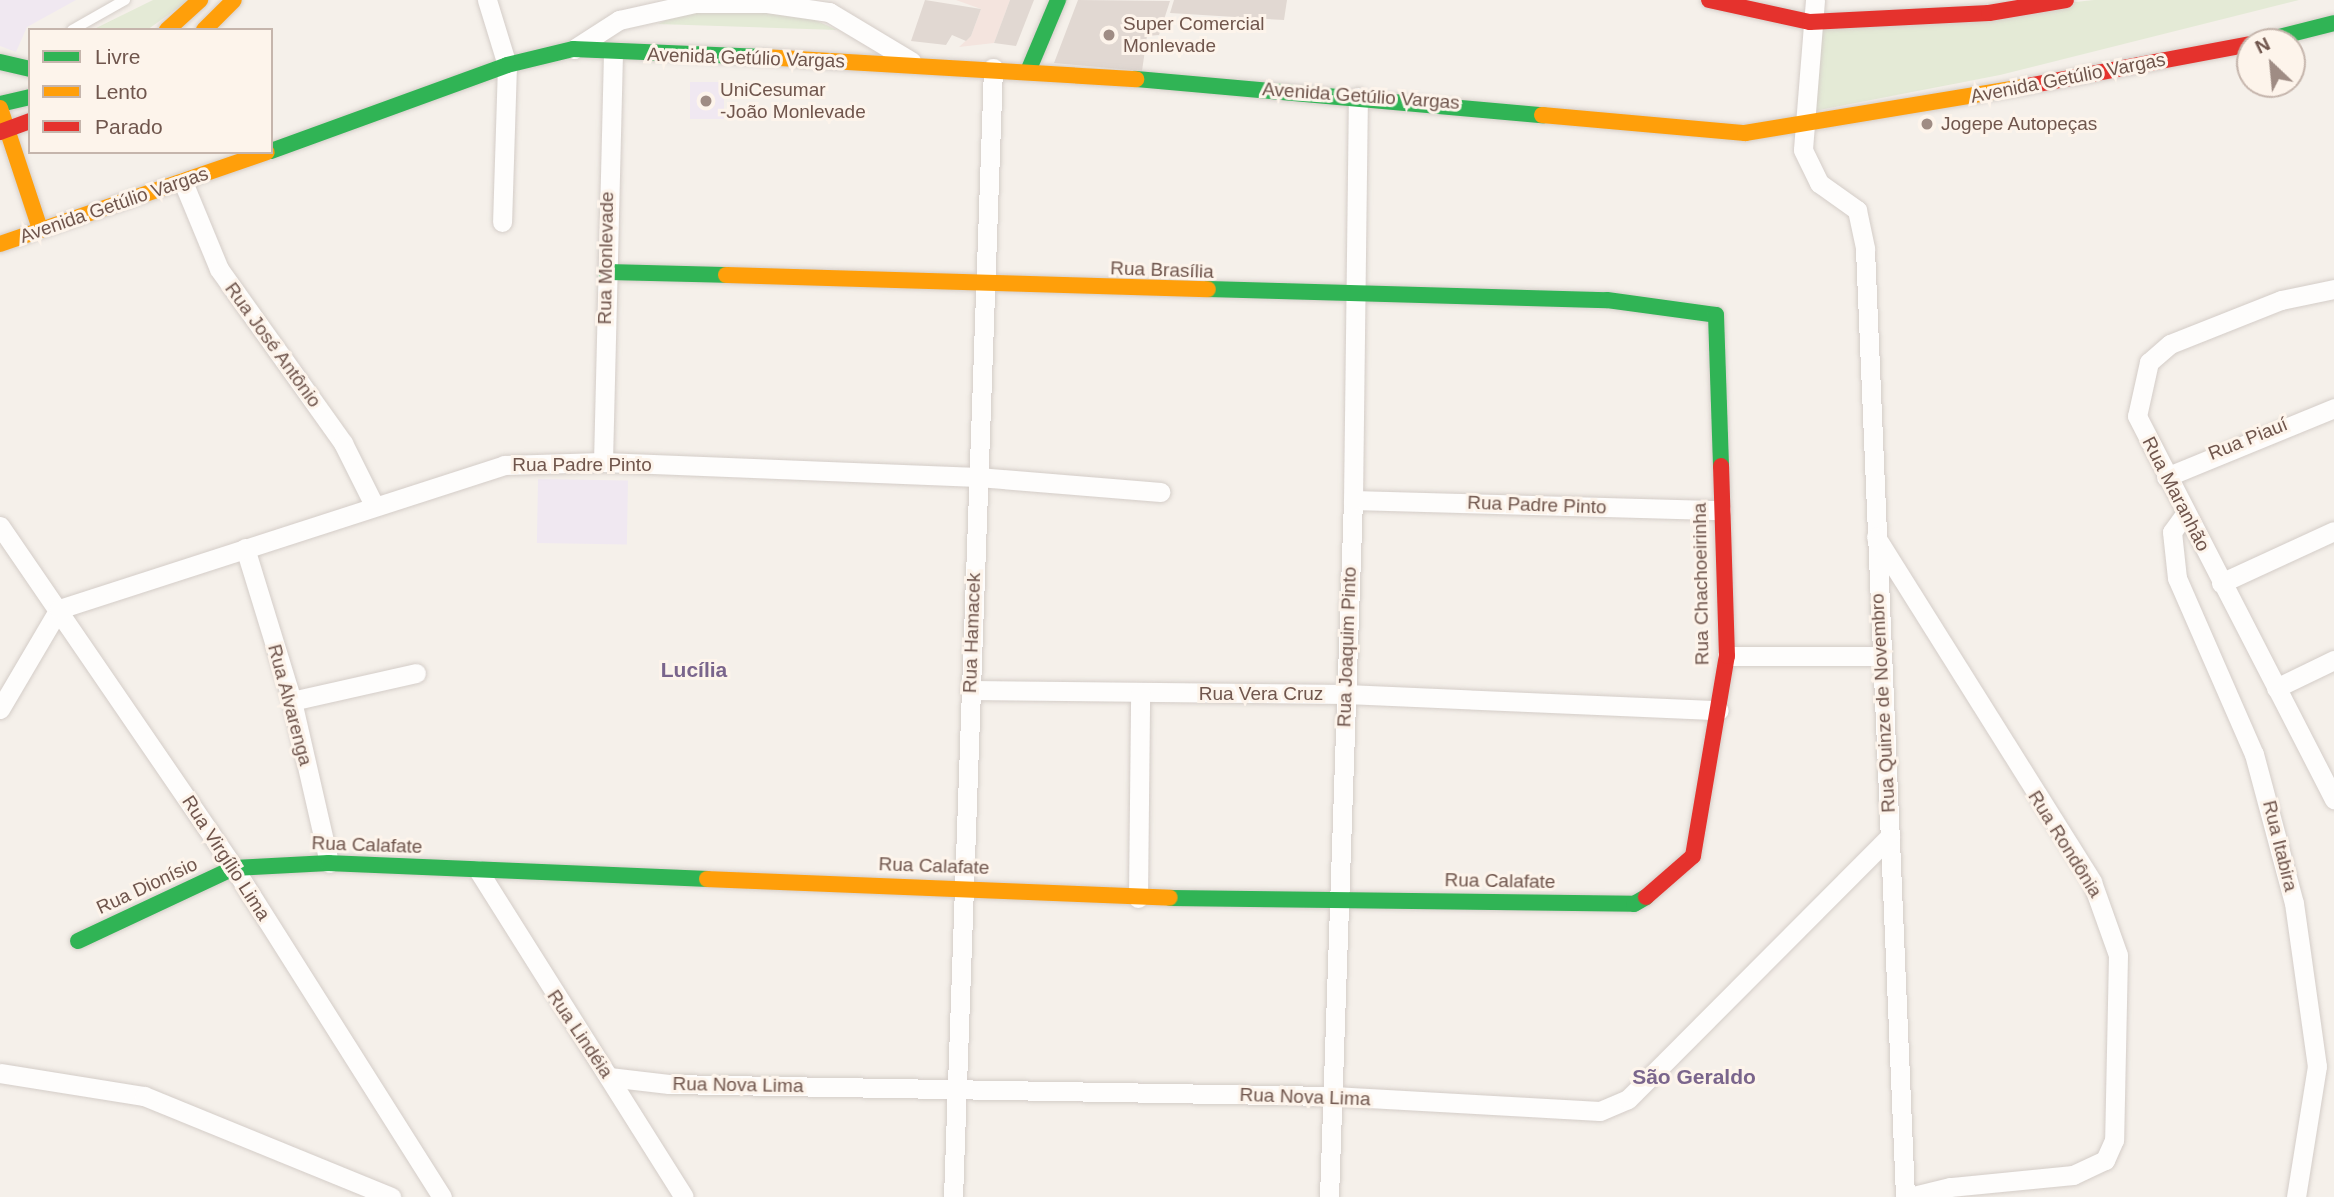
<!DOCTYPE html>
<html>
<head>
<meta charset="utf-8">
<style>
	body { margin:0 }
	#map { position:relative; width:2334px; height:1197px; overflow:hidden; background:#f5f0ea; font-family:Helvetica,sans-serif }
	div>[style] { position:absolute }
	.commercial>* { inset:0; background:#f4e4de }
	.education>* { inset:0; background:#f0e8f1; transform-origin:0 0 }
	.green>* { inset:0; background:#e4ead6 }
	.building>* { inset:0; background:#e1d8d2 }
	.roads { filter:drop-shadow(0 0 2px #d4cdc8) drop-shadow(0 0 2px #d4cdc8) }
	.lane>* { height:10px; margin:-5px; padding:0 5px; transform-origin:5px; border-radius:5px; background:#fefdfc }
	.street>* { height:19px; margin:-9.5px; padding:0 9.5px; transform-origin:9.5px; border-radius:9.5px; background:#fefdfc }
	.fast>* { height:16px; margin:-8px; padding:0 8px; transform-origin:8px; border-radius:8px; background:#30b455 }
	.slow>* { height:16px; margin:-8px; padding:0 8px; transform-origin:8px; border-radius:8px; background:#ff9f0a }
	.jam>* { height:16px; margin:-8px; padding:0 8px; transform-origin:8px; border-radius:8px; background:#e5322d }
	.dots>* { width:19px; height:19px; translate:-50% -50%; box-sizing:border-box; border:4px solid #fdf4eb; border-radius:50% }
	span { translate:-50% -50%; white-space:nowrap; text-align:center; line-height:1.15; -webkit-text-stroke:6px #fdf4eb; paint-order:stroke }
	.poi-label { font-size:19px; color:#70564d }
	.left { translate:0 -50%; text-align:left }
	.street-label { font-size:19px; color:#70564d }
	.neighbourhood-label { font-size:21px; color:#7a658c; font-weight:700 }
	.legend { position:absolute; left:28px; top:28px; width:245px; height:126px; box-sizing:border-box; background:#fdf4eb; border:2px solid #c5b5ac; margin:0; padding:9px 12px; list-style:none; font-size:21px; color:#70564d }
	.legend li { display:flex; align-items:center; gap:14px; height:35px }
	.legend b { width:35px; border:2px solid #c5b5ac }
	.north { position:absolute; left:2236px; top:28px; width:70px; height:70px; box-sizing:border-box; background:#fdf4eb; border:2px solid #c5b5ac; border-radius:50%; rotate:334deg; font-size:19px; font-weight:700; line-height:28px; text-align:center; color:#70564d }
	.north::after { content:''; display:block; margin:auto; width:24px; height:32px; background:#9f8c84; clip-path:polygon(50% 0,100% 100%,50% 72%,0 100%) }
</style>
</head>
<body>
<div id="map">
	<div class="commercial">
		<div style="clip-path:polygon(956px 0,1010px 0,994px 43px,959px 47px,971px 36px,981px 9px)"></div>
	</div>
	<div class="education">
		<div style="clip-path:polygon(0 0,76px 0,27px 27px,16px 52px,0 46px)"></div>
		<div style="left:690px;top:82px;width:34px;height:37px"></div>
		<div style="left:538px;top:479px;width:90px;height:64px;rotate:1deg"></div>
	</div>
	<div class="green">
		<div style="clip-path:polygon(153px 0,189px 0,147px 30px,92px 30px)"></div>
		<div style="clip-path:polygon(2094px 0,2299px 0,2000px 75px,1809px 112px,1822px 30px)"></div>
		<div style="clip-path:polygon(686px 10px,800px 13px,837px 30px,658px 24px)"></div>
	</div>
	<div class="building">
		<div style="clip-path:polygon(925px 0,981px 9px,971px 36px,966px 41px,952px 35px,946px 45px,911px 41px)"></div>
		<div style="clip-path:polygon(1010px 0,1034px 0,1016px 46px,994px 43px)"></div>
		<div style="clip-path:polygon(1078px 0,1170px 1px,1159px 35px,1147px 36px,1142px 71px,1054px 63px)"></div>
		<div style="clip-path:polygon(1174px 0,1287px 0,1284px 20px,1170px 13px)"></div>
	</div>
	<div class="roads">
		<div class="lane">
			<div style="left:72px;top:30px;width:61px;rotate:-29.5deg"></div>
		</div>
		<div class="street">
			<div style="left:487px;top:0;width:68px;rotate:72.9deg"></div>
			<div style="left:507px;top:65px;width:157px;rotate:91.8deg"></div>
			<div style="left:1815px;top:0;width:150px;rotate:94.6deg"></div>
			<div style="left:1803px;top:150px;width:37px;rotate:64deg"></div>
			<div style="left:1819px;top:183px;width:47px;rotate:35.4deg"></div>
			<div style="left:1857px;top:210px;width:40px;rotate:78deg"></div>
			<div style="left:1865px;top:249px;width:949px;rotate:87.58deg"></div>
			<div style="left:574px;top:49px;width:54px;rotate:-32.8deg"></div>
			<div style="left:619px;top:20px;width:78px;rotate:-12.6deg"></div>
			<div style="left:695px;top:3px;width:72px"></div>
			<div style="left:767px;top:3px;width:63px;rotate:8.3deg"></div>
			<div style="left:829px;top:12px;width:96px;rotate:30.9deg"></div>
			<div style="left:183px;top:182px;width:94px;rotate:67.5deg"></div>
			<div style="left:219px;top:269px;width:214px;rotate:54.5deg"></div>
			<div style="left:343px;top:443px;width:67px;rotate:63.4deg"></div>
			<div style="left:2334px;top:289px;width:54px;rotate:168.3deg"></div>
			<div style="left:2281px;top:300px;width:119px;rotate:158.4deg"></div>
			<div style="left:2170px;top:344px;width:28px;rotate:139deg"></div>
			<div style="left:2149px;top:362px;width:55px;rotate:102.5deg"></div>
			<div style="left:2137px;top:416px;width:431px;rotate:62.8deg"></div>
			<div style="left:603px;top:462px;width:409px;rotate:-88.6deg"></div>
			<div style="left:2166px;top:477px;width:182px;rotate:-22.3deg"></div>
			<div style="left:1353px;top:500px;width:368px;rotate:1.6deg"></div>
			<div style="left:2185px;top:514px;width:22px;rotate:126deg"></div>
			<div style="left:2172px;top:532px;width:46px;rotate:83.8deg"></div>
			<div style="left:2177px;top:578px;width:192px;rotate:66.4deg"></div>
			<div style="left:2254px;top:754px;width:154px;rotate:75deg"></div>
			<div style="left:2294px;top:903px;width:165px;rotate:82deg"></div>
			<div style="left:2317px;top:1066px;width:133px;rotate:99.1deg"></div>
			<div style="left:0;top:526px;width:414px;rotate:55.6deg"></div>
			<div style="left:234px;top:868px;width:389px;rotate:57.7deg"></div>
			<div style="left:1876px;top:537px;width:407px;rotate:57.9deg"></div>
			<div style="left:2092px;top:882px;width:77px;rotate:70.4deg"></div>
			<div style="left:2118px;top:955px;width:185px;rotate:91.2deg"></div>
			<div style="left:2114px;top:1140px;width:22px;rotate:114deg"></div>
			<div style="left:2105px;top:1160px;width:35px;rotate:155deg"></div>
			<div style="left:2073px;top:1175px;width:124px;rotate:174.4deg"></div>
			<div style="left:1950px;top:1187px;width:42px;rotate:166.3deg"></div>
			<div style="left:245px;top:548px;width:160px;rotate:72.9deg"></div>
			<div style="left:292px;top:701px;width:166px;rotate:77.1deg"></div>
			<div style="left:2221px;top:583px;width:124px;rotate:-24.7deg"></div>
			<div style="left:1727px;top:656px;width:154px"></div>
			<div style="left:2276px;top:688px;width:64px;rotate:-25.8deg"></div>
			<div style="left:970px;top:690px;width:376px;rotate:0.6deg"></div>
			<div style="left:1346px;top:694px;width:373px;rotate:2.5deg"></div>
			<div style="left:292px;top:701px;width:127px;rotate:-12.7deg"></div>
			<div style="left:0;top:709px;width:116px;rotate:-59.5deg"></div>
			<div style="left:59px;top:609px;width:468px;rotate:-17.9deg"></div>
			<div style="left:504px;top:465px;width:99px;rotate:-1.7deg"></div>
			<div style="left:603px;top:462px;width:375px;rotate:2.3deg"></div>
			<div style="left:978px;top:477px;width:183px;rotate:4.7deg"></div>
			<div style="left:478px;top:870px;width:386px;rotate:57.8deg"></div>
			<div style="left:1138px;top:898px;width:205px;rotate:-89.4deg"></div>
			<div style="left:0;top:1073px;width:146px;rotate:9.1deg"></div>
			<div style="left:144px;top:1096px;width:267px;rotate:22.2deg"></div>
			<div style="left:609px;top:1077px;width:60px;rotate:6.7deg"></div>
			<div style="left:669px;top:1084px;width:664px;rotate:1.04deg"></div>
			<div style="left:1333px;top:1096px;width:267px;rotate:3.2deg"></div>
			<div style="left:1600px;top:1111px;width:30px;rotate:-23deg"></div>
			<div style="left:1628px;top:1099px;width:371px;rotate:-45.1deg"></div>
			<div style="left:953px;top:1197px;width:1130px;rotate:-87.97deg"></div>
			<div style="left:1329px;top:1197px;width:697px;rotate:-88.03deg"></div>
			<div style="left:1353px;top:500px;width:403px;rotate:-89.3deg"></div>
		</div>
		<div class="fast">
			<div style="left:2259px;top:42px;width:77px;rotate:-14.2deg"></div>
			<div style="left:0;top:62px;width:31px;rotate:13deg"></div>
			<div style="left:1029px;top:69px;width:75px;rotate:-67.2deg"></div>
			<div style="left:1136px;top:79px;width:408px;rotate:5.1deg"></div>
			<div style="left:0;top:104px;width:31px;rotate:-13deg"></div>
			<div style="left:271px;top:151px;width:251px;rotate:-20deg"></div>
			<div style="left:507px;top:65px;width:68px;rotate:-13.6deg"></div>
			<div style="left:573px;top:49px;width:190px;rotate:2.4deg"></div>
			<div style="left:606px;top:272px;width:120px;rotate:1.4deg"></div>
			<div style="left:1208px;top:289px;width:399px;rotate:1.6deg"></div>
			<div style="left:1607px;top:300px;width:110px;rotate:7.8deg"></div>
			<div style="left:1716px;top:315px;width:151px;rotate:88.1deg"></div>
			<div style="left:1170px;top:898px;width:464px;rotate:0.7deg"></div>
			<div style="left:1634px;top:904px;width:14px;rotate:-30deg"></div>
			<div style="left:78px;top:941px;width:172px;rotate:-25.1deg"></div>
			<div style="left:234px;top:868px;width:95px;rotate:-3deg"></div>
			<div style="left:329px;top:863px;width:378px;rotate:2.4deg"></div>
		</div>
		<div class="slow">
			<div style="left:167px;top:30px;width:45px;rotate:-42.3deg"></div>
			<div style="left:204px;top:30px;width:42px;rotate:-45deg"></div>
			<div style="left:763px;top:57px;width:374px;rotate:3.4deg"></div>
			<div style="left:0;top:108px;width:127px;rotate:71.7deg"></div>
			<div style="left:1542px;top:115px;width:204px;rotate:5.1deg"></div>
			<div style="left:1745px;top:133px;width:287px;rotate:-9.4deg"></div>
			<div style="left:0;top:244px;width:282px;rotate:-19deg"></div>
			<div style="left:726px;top:275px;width:482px;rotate:1.7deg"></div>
			<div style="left:707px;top:879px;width:463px;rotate:2.3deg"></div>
		</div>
		<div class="jam">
			<div style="left:1709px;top:0;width:103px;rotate:12.3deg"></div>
			<div style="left:1810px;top:22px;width:179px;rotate:-2.9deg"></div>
			<div style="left:1989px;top:13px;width:78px;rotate:-9.6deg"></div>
			<div style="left:2028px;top:86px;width:226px;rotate:-10.7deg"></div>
			<div style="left:0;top:132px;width:32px;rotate:-20deg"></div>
			<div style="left:1646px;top:897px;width:62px;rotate:-41.1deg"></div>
			<div style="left:1693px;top:856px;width:203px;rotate:-80.4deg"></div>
			<div style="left:1727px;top:656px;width:190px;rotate:-91.8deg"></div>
		</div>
	</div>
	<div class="dots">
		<div style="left:1109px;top:35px;background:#9f8c84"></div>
		<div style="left:706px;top:101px;background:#9f8c84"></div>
		<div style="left:1927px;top:124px;background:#9f8c84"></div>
	</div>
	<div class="poi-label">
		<span class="left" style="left:1123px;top:35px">Super Comercial<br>Monlevade</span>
		<span class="left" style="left:720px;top:101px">UniCesumar<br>-João Monlevade</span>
		<span class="left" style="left:1941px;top:124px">Jogepe Autopeças</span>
	</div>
	<div class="street-label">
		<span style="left:746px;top:58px;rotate:2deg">Avenida Getúlio Vargas</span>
		<span style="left:2068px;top:78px;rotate:-11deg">Avenida Getúlio Vargas</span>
		<span style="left:1361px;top:96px;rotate:4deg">Avenida Getúlio Vargas</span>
		<span style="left:114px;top:205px;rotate:-19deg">Avenida Getúlio Vargas</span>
		<span style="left:606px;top:258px;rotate:-89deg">Rua Monlevade</span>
		<span style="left:1162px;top:270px;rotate:2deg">Rua Brasília</span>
		<span style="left:273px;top:345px;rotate:54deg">Rua José Antônio</span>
		<span style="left:2248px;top:439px;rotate:-22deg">Rua Piauí</span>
		<span style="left:582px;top:465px">Rua Padre Pinto</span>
		<span style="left:2176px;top:494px;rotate:63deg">Rua Maranhão</span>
		<span style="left:1537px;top:505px;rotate:2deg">Rua Padre Pinto</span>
		<span style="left:1701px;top:584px;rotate:-91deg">Rua Chachoeirinha</span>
		<span style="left:972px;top:633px;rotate:-88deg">Rua Hamacek</span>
		<span style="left:1347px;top:647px;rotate:-88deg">Rua Joaquim Pinto</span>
		<span style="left:1261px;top:694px">Rua Vera Cruz</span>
		<span style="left:1883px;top:703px;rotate:-93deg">Rua Quinze de Novembro</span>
		<span style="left:290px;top:705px;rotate:75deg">Rua Alvarenga</span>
		<span style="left:2065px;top:844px;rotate:58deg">Rua Rondônia</span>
		<span style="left:367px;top:845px;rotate:2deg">Rua Calafate</span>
		<span style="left:2280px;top:846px;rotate:76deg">Rua Itabira</span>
		<span style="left:226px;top:858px;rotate:57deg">Rua Virgílio Lima</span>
		<span style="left:934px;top:866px;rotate:2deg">Rua Calafate</span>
		<span style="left:1500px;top:881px;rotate:1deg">Rua Calafate</span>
		<span style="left:147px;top:886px;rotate:-25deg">Rua Dionísio</span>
		<span style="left:580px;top:1034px;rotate:56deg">Rua Lindéia</span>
		<span style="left:738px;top:1085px;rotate:1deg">Rua Nova Lima</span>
		<span style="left:1305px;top:1097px;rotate:2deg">Rua Nova Lima</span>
	</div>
	<div class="neighbourhood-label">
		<span style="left:694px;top:670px">Lucília</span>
		<span style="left:1694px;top:1077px">São Geraldo</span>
	</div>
	<ul class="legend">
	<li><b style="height:9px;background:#30b455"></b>Livre</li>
	<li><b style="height:9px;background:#ff9f0a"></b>Lento</li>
	<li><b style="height:9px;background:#e5322d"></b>Parado</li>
	</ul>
	<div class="north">N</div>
</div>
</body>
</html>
